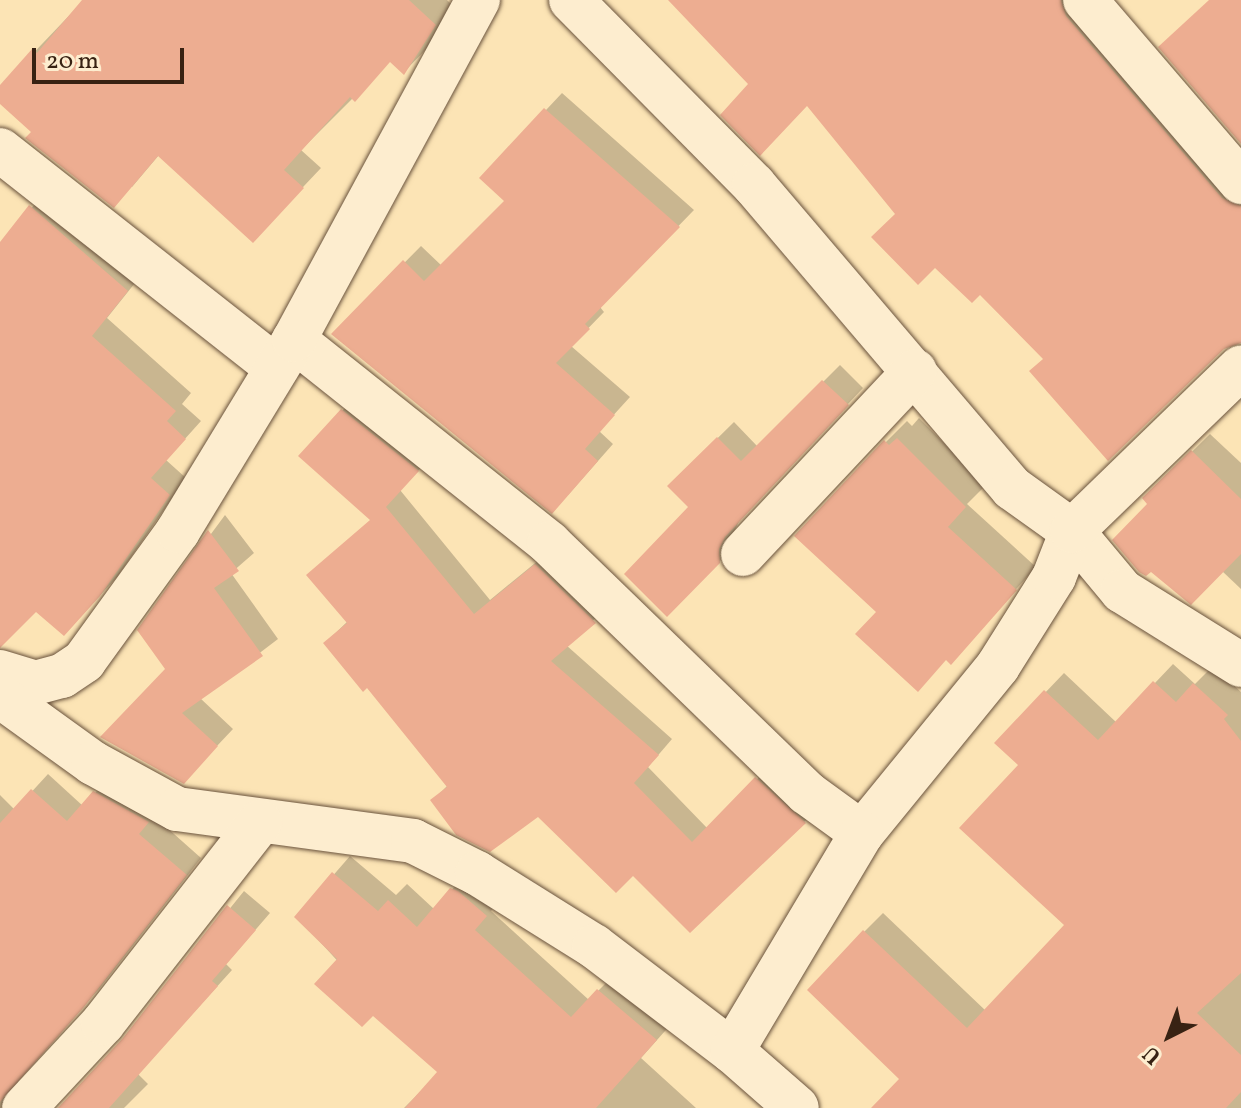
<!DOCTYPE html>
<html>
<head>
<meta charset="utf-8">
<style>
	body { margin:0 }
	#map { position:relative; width:1241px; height:1108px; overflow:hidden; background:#fce4b5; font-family:Vollkorn,serif }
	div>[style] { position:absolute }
	.shadow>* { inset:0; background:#0003 }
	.building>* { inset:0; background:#edad91 }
	.roads { filter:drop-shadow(0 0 2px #69523c) drop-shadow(0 0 2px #69523c) }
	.minor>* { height:44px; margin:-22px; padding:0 22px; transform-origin:22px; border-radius:22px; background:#fdedcf }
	span { translate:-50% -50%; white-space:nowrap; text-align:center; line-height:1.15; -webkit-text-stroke:7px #fdedcf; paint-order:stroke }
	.north { position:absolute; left:1129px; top:996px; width:80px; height:80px; -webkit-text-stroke:6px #fdedcf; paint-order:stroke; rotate:222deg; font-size:22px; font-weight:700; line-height:32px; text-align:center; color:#382213 }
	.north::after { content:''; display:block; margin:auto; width:28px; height:36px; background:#382213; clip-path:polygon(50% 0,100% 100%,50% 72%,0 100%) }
	.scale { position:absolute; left:32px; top:48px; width:152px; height:36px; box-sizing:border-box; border:4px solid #382213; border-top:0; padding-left:10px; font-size:24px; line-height:28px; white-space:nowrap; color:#382213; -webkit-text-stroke:6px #fdedcf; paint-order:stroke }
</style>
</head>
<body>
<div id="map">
	<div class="shadow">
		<div style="clip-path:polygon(84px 0,447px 0,453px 6px,434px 41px,404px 72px,391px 60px,301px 150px,321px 168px,270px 222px,159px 155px,132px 187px,34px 132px,0 102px,0 88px)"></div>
		<div style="clip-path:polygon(671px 0,1086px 0,1241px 176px,1241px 342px,1045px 358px,898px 214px,807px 104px,751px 84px)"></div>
		<div style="clip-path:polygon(562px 93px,694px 210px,600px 307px,604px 312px,571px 346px,630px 397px,599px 431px,613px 444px,568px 495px,334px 334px,421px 246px,442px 266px,507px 201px,482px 178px)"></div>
		<div style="clip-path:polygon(47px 190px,143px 273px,107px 318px,191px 393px,182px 404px,201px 421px,166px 460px,186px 478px,117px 577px,80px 617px,37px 610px,0 647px,0 245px)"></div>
		<div style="clip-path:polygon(840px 365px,863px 388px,740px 519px,734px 532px,735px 546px,667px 614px,690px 507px,669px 486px,734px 422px,758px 447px)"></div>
		<div style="clip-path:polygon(358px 395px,433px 455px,400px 490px,490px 600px,551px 550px,609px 606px,566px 645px,672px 739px,648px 767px,708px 829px,772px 764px,820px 807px,804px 822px,634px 873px,539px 815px,433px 800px,448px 785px,368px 686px,325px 643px,348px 621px,372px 519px,342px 411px)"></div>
		<div style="clip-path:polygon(919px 418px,986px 485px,967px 504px,1036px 567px,951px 662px,879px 612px,886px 442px,907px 421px,912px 426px)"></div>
		<div style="clip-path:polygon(1210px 434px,1241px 463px,1241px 589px,1145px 498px)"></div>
		<div style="clip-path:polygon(225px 515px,254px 553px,231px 573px,278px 639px,200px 698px,233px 729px,183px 782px,167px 669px,140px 630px)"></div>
		<div style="clip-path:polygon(1173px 664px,1195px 684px,1213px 666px,1241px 692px,1241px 1108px,893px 1108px,902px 1079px,864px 932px,883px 913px,986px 1011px,1067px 925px,1021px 765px,997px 743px,1064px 673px,1117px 723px)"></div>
		<div style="clip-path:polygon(48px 774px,83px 806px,110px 777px,201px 858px,99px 989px,20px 1074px,15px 1098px,24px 1108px,0 1108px,0 795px,15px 810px)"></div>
		<div style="clip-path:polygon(350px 856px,396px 895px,407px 884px,434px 909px,469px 871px,503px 897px,491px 911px,589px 1000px,616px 973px,673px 1022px,641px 1058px,696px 1108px,404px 1108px,440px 1072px,297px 917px)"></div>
		<div style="clip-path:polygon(244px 891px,270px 913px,226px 964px,232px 970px,138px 1074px,148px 1084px,124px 1108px,61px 1108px,123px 1041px)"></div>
	</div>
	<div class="building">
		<div style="clip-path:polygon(82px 0,409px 0,436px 25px,404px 75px,390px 62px,355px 102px,350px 97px,284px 170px,304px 188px,253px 243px,158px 156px,114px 208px,25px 138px,31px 132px,0 104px,0 85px,32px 49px,37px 53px)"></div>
		<div style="clip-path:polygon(668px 0,1061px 0,1066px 16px,1222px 198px,1241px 206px,1241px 343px,1224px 349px,1108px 461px,1029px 371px,1043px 359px,980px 295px,972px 303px,935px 268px,918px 285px,871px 237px,895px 214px,807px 106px,760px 156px,720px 115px,748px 84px)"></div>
		<div style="clip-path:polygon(1209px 0,1241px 0,1241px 144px,1158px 47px)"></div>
		<div style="clip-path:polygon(544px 108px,680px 227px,585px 324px,590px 329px,556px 363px,615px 415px,585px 449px,598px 461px,552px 514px,331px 334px,403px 260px,424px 281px,504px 201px,479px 178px)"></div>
		<div style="clip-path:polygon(29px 205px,128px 291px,92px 336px,176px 411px,167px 421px,186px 439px,151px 478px,170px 495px,100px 596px,64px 636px,36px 612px,0 648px,0 242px)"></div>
		<div style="clip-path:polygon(822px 380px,849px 405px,725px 537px,719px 549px,720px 563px,667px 617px,624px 574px,688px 507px,667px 486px,717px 437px,741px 461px)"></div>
		<div style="clip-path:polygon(341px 409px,419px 471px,386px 507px,474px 614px,535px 564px,596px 623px,551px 661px,659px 755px,634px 783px,692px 842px,755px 777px,806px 823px,690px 933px,633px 876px,616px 893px,538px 817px,490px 852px,456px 835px,430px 800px,447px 787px,367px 688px,363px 692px,323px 643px,347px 623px,306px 575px,370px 520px,298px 456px)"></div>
		<div style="clip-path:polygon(897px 438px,966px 507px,948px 527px,1017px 590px,951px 665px,946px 660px,918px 692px,855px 634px,876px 612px,794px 536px,884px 440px,889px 445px)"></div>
		<div style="clip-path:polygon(1191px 450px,1241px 499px,1241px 554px,1191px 605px,1151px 572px,1146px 576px,1139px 572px,1112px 540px,1147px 504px,1142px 498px)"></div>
		<div style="clip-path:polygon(208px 530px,239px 571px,214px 588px,263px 656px,182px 713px,218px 746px,184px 784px,100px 737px,165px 669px,137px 630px)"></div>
		<div style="clip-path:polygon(1153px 681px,1176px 702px,1193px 683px,1228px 715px,1224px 719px,1241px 741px,1241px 973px,1197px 1013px,1241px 1055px,1241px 1092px,1226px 1108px,871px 1108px,899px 1079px,807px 990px,863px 930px,967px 1028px,1064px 925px,959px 828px,1018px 765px,994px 743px,1044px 690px,1098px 740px)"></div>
		<div style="clip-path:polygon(31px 789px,67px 821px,93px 791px,149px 822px,139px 834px,187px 875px,84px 1007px,0 1102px,0 823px)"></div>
		<div style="clip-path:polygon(332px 872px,378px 911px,388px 900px,417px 927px,450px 888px,458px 891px,487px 916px,475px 930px,571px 1017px,597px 989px,657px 1040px,596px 1108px,405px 1108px,437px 1072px,373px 1016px,362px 1027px,314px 984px,337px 959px,294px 917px)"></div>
		<div style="clip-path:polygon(227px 905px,256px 930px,212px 981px,218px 986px,109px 1108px,58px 1108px,123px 1038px)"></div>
	</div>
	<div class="roads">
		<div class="minor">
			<div style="left:571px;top:0;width:260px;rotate:45.3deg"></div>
			<div style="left:754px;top:185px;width:398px;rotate:49.6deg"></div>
			<div style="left:1012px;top:488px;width:74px;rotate:35.6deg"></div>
			<div style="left:1072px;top:531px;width:78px;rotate:50.2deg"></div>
			<div style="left:1122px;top:591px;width:140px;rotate:31.9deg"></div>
			<div style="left:1085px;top:0;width:240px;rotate:49.4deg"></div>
			<div style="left:0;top:150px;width:352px;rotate:38.2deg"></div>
			<div style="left:294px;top:340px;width:326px;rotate:38.5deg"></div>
			<div style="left:549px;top:543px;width:359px;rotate:44.1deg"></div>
			<div style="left:807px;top:793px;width:68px;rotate:36deg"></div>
			<div style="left:862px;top:833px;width:215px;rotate:-50.8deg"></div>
			<div style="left:998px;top:666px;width:105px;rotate:-57.8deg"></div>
			<div style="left:1054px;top:577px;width:49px;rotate:-68.6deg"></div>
			<div style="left:1072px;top:531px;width:235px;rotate:-44.1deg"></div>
			<div style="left:743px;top:554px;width:251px;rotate:-46.8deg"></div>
			<div style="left:0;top:672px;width:37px;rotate:17deg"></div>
			<div style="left:35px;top:683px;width:28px;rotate:-15deg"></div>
			<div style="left:62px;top:676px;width:27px;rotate:-34deg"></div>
			<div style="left:84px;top:661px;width:160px;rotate:-54.1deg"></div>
			<div style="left:178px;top:531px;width:223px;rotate:-58.7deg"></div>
			<div style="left:294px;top:340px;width:387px;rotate:-61.6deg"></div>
			<div style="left:0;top:696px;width:115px;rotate:35.8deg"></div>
			<div style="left:93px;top:763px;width:96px;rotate:28.7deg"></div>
			<div style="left:177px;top:809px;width:238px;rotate:7.7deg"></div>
			<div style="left:413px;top:841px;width:72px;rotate:26.6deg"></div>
			<div style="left:477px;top:873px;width:138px;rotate:32deg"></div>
			<div style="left:594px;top:946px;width:173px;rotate:37.3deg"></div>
			<div style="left:732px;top:1051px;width:86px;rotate:41.2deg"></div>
			<div style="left:732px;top:1051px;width:254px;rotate:-59.2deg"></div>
			<div style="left:24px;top:1108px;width:116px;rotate:-47.1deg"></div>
			<div style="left:103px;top:1023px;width:255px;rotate:-52deg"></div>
		</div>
	</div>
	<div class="north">U</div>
	<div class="scale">20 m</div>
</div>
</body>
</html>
